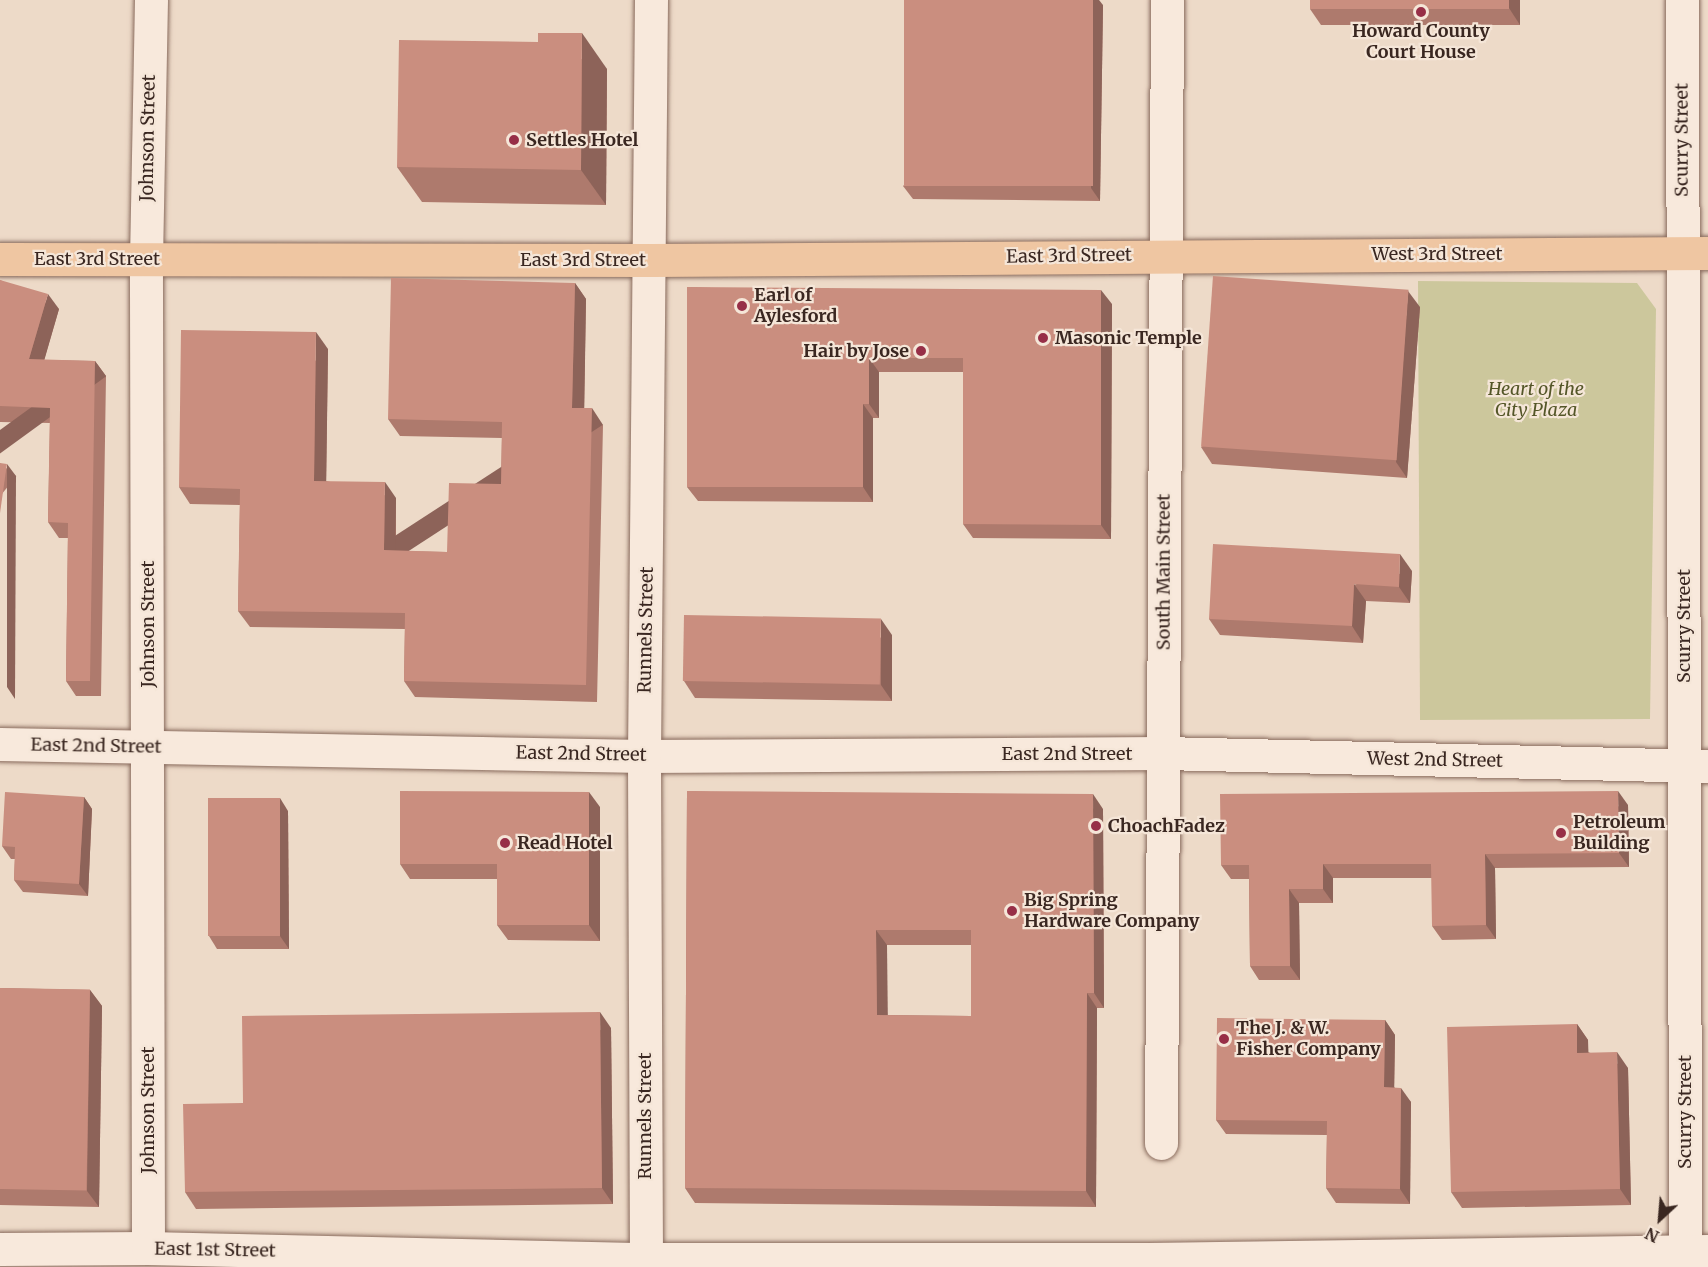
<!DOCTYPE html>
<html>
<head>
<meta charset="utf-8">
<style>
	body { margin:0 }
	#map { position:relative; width:1708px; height:1267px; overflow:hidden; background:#eddac8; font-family:Merriweather,serif }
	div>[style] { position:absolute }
	.green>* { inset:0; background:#ccc79c }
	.roads { filter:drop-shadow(0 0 2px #896b5d) drop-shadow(0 0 2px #896b5d) }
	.minor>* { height:33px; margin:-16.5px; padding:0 16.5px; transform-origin:16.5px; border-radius:16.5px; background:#f8e9dc }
	.major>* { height:33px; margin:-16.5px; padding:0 16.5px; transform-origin:16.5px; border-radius:16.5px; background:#efc6a2 }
	.wall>* { inset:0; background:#ae7a6d; transform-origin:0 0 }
	.shaded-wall>* { inset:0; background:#8d6359; transform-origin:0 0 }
	.building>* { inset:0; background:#ca8e7f; transform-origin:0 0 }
	.dots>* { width:16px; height:16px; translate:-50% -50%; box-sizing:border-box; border:3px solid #f5e6d8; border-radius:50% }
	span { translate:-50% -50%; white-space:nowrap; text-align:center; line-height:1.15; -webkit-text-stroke:4.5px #f5e6d8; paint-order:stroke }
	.poi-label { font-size:18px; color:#3a2721; font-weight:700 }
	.left { translate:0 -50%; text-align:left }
	.right { translate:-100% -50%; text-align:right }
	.street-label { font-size:18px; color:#3a2721 }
	.park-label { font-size:18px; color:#545628; font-style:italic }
	.north { position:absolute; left:1630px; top:1189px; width:60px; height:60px; -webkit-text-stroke:4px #f5e6d8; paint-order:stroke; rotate:206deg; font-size:16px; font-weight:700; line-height:24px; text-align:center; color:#3a2721 }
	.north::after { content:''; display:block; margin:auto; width:21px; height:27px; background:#3a2721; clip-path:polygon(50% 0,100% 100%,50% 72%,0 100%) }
</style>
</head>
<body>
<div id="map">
	<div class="green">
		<div style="clip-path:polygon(1418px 281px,1637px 283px,1656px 309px,1650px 719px,1420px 720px)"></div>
	</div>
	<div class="roads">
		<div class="minor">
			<div style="left:1682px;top:0;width:1252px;rotate:89.86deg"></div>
			<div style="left:0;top:744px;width:644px;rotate:1.07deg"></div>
			<div style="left:644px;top:756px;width:519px;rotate:-0.33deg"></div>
			<div style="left:1163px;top:753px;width:545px;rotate:1.37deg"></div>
			<div style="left:1161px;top:1143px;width:1143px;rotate:-89.7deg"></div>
			<div style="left:148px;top:1248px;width:988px;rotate:-90.12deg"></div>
			<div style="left:146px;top:260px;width:260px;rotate:-88.9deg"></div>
			<div style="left:0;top:1249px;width:148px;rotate:-0.4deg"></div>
			<div style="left:148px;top:1248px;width:498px;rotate:1.3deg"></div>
			<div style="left:646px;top:1259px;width:503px"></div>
			<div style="left:1149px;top:1259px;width:559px;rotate:-0.82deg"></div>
			<div style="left:646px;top:1259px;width:503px;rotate:-90.23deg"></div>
			<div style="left:644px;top:756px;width:756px;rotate:-89.47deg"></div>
		</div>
		<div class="major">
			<div style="left:0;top:259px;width:652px;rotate:0.09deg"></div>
			<div style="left:652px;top:260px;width:1056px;rotate:-0.38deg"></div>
		</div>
	</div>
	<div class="wall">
		<div style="clip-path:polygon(1310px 0,1520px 0,1520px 25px,1321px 25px,1310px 9px)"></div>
		<div style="clip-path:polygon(1103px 5px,1100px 201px,913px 199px,903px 186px)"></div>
		<div style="clip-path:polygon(538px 42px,607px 69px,606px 205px,422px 202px,397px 167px)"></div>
		<div style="clip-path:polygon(0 280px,59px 309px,44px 360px,95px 361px,106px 376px,101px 696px,76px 696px,66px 681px,68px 538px,59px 538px,48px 522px,50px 423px,0 422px)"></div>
		<div style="clip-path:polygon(575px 283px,586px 299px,584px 408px,603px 425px,597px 702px,415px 697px,404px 681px,405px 629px,250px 627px,238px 611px,240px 505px,190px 504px,179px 487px,328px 349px,326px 481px,396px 498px,396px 551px,447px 552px,501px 484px,502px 438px,400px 436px,388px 419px)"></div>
		<div style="clip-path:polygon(687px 287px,1112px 304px,1111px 539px,973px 538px,963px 524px,963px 372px,879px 372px,879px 418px,873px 418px,873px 502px,698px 501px,687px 487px)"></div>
		<div style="clip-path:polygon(1420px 307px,1407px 478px,1212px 464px,1201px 447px)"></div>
		<div style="left:0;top:463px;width:21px;height:236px;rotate:39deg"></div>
		<div style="clip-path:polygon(1412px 571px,1410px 603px,1366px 601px,1363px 643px,1220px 635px,1209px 619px)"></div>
		<div style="clip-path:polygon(892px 635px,892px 701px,695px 698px,684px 681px)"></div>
		<div style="clip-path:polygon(evenodd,687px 791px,1103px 809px,1104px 1008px,1097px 1008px,1096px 1207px,695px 1203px,685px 1188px,687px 791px,887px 945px,971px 945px,971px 1016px,887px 1015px,887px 945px)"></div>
		<div style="clip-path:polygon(84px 797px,92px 809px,88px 896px,23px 892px,14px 880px,15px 859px,11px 859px,2px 846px)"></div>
		<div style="clip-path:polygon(1628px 805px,1629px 867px,1495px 868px,1496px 939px,1442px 940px,1432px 926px,1432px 878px,1333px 878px,1333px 903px,1299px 903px,1300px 980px,1259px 980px,1250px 966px,1249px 879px,1231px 879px,1221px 865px)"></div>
		<div style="clip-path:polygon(600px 807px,600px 941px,508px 940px,497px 925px,497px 879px,410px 879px,400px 864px)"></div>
		<div style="clip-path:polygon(288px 811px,289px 949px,217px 949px,209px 936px)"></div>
		<div style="clip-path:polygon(0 988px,90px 990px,102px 1006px,99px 1207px,0 1205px)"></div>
		<div style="clip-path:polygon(1385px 1020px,1395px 1035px,1394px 1087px,1411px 1102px,1410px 1204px,1336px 1203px,1326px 1188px,1327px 1135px,1226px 1134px,1216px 1120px)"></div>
		<div style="clip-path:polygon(1577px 1024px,1588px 1040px,1588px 1052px,1628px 1068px,1631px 1205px,1462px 1208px,1451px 1192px)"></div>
		<div style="clip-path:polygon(611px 1028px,613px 1204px,196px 1209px,185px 1192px,243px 1103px)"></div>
	</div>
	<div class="shaded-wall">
		<div style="clip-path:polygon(1093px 0,1099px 0,1103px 5px,1100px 201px,1091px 188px)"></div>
		<div style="clip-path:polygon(1509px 0,1520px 0,1520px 25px,1509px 8px)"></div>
		<div style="clip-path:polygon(582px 33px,607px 69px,606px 205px,581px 170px)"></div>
		<div style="clip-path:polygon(575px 283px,586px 299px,584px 424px,572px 408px)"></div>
		<div style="clip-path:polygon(1101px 290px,1112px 304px,1111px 539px,1101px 525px)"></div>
		<div style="clip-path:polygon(1408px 291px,1420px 307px,1407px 478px,1396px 462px)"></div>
		<div style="clip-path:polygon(48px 294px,59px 309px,40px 375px,29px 359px)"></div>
		<div style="clip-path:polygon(316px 332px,328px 349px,326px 497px,314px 481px)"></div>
		<div style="clip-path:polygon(869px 358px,879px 372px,879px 418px,869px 404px)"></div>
		<div style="left:95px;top:361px;width:19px;height:320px;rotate:54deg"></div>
		<div style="clip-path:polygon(863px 404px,873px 418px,873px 502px,863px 487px)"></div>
		<div style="left:592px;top:408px;width:20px;height:277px;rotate:57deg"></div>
		<div style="clip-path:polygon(7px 464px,16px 476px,15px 699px,7px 687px)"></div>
		<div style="clip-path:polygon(385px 482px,396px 498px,395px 567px,384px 550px)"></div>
		<div style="clip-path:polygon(1400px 554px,1412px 571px,1410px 603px,1399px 587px)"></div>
		<div style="clip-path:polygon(1354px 584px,1366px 601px,1363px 643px,1352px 626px)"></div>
		<div style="clip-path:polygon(881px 619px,892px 635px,892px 701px,881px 685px)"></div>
		<div style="clip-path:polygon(1618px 791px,1628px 805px,1629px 867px,1619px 853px)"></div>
		<div style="clip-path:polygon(589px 792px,600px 807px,600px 941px,589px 925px)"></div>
		<div style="clip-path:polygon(1093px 794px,1103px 809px,1104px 1008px,1094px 993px)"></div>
		<div style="clip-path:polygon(84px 797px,92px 809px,88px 896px,79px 884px)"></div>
		<div style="clip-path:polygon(280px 798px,288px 811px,289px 949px,280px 936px)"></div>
		<div style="clip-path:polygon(1485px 854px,1495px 868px,1496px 939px,1486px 925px)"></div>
		<div style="clip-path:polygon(1323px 864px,1333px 878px,1333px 903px,1323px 889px)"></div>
		<div style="clip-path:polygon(1289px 889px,1299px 903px,1300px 980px,1290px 966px)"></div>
		<div style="clip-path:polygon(876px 930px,887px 945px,888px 1030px,877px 1015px)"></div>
		<div style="clip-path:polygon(90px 990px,102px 1006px,99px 1207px,87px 1191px)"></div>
		<div style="clip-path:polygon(1087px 993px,1097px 1008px,1096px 1207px,1086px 1191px)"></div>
		<div style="clip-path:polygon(600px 1012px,611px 1028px,613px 1204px,602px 1188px)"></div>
		<div style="clip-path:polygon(1385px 1020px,1395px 1035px,1394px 1102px,1384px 1087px)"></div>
		<div style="clip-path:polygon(1577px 1024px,1588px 1040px,1589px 1069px,1577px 1053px)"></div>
		<div style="clip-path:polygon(1617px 1052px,1628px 1068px,1631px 1205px,1620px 1189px)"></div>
		<div style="clip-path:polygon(1401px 1088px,1411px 1102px,1410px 1204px,1400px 1189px)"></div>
	</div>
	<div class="building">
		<div style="left:904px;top:0;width:189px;height:186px"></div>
		<div style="left:1310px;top:0;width:199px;height:9px"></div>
		<div style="clip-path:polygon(538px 33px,582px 33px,581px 170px,397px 167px,399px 40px,538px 42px)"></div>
		<div style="left:1213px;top:276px;width:196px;height:171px;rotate:4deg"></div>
		<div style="clip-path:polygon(391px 278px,575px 283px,572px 408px,592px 408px,586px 685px,404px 681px,405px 613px,238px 611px,240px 489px,179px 487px,181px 330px,316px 332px,314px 481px,385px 482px,384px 550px,447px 552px,449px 483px,501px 484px,502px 422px,388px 419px)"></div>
		<div style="clip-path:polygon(0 280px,48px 294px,29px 359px,95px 361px,90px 681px,66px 681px,68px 523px,48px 522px,50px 408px,0 406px)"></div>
		<div style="clip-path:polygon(687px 287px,1101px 290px,1101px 525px,963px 524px,963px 358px,869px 358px,869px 404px,863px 404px,863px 487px,687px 487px)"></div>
		<div style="left:0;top:463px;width:7px;height:223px;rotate:8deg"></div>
		<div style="clip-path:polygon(1213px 544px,1400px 554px,1399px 587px,1354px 584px,1352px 626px,1209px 619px)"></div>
		<div style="left:684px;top:615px;width:197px;height:66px;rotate:1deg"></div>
		<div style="clip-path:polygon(400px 791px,589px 792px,589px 925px,497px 925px,497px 864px,400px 864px)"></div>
		<div style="clip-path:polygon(evenodd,687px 791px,1093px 794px,1094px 993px,1087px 993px,1086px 1191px,685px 1188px,687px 791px,876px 930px,971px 930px,971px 1016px,877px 1015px,876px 930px)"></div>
		<div style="clip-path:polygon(1618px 791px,1619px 853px,1485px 854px,1486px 925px,1432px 926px,1431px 864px,1323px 864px,1323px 889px,1289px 889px,1290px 966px,1250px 966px,1249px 865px,1221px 865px,1220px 794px)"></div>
		<div style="clip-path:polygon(5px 792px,84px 797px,79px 884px,14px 880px,15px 847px,2px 846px)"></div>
		<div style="left:208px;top:798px;width:72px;height:138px"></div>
		<div style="left:0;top:988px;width:90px;height:201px;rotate:1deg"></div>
		<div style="clip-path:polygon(600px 1012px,602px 1188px,185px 1192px,183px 1104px,243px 1103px,242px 1016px)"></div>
		<div style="clip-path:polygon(1217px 1018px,1385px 1020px,1384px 1087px,1401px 1088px,1400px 1189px,1326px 1188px,1327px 1121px,1216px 1120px)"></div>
		<div style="clip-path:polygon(1577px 1024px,1577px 1053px,1617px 1052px,1620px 1189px,1451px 1192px,1447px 1027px)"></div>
	</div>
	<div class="dots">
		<div style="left:1421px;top:12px;background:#972f47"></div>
		<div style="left:514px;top:140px;background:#972f47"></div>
		<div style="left:742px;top:306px;background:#972f47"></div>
		<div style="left:1043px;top:338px;background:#972f47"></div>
		<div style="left:921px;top:351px;background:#972f47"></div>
		<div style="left:1096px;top:826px;background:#972f47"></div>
		<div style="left:1561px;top:833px;background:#972f47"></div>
		<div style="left:505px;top:843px;background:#972f47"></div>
		<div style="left:1012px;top:911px;background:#972f47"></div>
		<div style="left:1224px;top:1039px;background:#972f47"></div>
	</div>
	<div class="poi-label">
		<span style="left:1421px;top:42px">Howard County<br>Court House</span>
		<span class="left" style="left:526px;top:140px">Settles Hotel</span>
		<span class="left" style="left:754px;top:306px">Earl of<br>Aylesford</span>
		<span class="left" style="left:1055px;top:338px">Masonic Temple</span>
		<span class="right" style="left:909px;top:351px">Hair by Jose</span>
		<span class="left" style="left:1573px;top:833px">Petroleum<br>Building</span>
		<span class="left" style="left:1108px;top:826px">ChoachFadez</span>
		<span class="left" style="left:517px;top:843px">Read Hotel</span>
		<span class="left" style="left:1024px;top:911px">Big Spring<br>Hardware Company</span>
		<span class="left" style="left:1236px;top:1039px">The J. &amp; W.<br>Fisher Company</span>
	</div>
	<div class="street-label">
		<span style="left:148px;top:138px;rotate:-89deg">Johnson Street</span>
		<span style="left:1682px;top:140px;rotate:-90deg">Scurry Street</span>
		<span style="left:1437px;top:254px">West 3rd Street</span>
		<span style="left:1069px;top:256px;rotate:-1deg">East 3rd Street</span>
		<span style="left:97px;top:259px">East 3rd Street</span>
		<span style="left:583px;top:260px">East 3rd Street</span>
		<span style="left:1164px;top:572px;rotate:-90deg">South Main Street</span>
		<span style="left:148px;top:624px;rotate:-90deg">Johnson Street</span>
		<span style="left:1684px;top:626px;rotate:-90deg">Scurry Street</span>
		<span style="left:646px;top:630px;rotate:-89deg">Runnels Street</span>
		<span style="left:96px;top:746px;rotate:1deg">East 2nd Street</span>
		<span style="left:581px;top:754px;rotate:1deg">East 2nd Street</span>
		<span style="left:1067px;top:754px">East 2nd Street</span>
		<span style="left:1435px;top:760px;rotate:1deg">West 2nd Street</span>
		<span style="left:148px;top:1110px;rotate:-90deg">Johnson Street</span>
		<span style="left:1685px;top:1112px;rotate:-90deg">Scurry Street</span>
		<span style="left:645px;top:1116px;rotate:-90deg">Runnels Street</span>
		<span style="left:215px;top:1250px;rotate:1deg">East 1st Street</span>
	</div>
	<div class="park-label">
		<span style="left:1536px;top:400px">Heart of the<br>City Plaza</span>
	</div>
	<div class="north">N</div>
</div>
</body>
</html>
